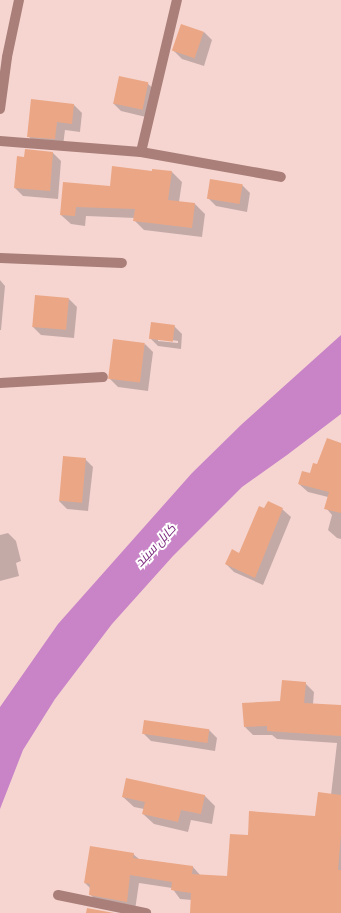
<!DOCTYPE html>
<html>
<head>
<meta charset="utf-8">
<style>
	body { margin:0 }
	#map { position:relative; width:341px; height:913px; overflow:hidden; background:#f6d5d1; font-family:"Zilla Slab",Cairo,serif }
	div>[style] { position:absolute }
	.water>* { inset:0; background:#c884c7 }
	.shadow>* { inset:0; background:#0003 }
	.building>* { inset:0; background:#eba785; transform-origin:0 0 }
	.street>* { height:10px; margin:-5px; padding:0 5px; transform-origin:5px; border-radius:5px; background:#aa7f79 }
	span { translate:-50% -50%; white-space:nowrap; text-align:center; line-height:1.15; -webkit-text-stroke:4px #fff; paint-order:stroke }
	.water-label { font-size:13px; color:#7f2f80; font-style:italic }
</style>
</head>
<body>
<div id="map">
	<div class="water">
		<div style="clip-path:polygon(341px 335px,341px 414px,287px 455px,242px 487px,173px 556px,112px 624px,55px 699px,23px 750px,0 809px,0 707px,58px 624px,192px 473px,242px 424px)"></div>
	</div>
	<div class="shadow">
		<div style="clip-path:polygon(204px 32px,212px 40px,204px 66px,182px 59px,174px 51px)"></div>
		<div style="clip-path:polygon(147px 83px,156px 91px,150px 118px,121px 111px,113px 103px)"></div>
		<div style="clip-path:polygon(74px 105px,82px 113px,80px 132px,65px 130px,63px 146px,36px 144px,28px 136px)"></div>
		<div style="clip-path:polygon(53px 153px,61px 161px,58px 199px,23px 196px,15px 188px,25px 158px)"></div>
		<div style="clip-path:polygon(153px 170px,172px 172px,182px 182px,179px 202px,195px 204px,205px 214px,202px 237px,144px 230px,134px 220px,135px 218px,86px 216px,85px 226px,71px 224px,61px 215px,111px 187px,152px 172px)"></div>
		<div style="clip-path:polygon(242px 185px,250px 193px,247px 212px,216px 206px,208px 198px)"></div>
		<div style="clip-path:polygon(0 280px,5px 286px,1px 330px,0 330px)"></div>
		<div style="clip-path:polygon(69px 299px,77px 307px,74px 338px,41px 335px,33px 327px)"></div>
		<div style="clip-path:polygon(evenodd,174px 326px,182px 334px,181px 349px,158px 346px,150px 338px,174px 326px,158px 338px,178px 341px,178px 343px,158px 341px,158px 338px)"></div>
		<div style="clip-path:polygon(145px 344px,153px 352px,148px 391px,118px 387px,110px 379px)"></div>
		<div style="clip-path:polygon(341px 444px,341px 539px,337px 538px,328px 530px,332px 515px,326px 508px,328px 497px,308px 492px,299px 484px)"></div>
		<div style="clip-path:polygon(85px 459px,93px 467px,88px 511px,67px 509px,59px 501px)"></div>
		<div style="clip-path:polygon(282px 509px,291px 517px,263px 585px,234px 572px,226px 564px,240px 554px,265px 510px)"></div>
		<div style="clip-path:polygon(8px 533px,16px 541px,21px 561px,16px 563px,19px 576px,0 581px,0 535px)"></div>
		<div style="clip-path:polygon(305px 683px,314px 692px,313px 704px,341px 712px,341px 913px,191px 913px,192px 900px,180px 899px,172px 888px,139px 883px,135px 910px,98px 903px,90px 894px,90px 888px,85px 883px,133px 854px,139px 859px,193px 867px,201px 876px,228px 877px,249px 836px,316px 818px,331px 795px,337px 743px,277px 739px,272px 735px,253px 735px,245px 727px)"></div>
		<div style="clip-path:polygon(209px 730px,217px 738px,215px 751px,151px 741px,143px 733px)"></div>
		<div style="clip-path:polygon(205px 796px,215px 806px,212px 824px,191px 820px,188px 832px,154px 824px,143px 814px,144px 809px,134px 807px,123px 797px)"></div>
	</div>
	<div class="building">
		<div style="left:181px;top:24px;width:24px;height:28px;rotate:19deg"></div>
		<div style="left:119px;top:76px;width:30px;height:28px;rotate:12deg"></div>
		<div style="clip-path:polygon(31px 99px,74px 104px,72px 124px,57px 122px,55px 139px,27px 137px)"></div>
		<div style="clip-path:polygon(25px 149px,53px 152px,50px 191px,14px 188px,17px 156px,24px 157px)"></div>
		<div style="clip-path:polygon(112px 166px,152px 171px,152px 169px,172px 171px,168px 200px,195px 203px,192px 228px,133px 221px,135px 209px,76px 207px,75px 216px,60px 215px,63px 182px,110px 186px)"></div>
		<div style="left:210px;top:179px;width:33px;height:20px;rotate:9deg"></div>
		<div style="left:35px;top:295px;width:34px;height:32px;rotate:5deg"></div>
		<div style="left:151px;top:322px;width:24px;height:17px;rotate:7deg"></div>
		<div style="left:113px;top:339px;width:32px;height:40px;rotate:7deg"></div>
		<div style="clip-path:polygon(327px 438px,341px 443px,341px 513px,324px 509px,329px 492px,298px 484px,302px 471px,310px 473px,313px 463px,317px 464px)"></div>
		<div style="left:63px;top:456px;width:23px;height:45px;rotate:5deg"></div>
		<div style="clip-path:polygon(268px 501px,283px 508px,255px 578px,225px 564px,232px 549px,239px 553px,259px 506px,264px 508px)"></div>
		<div style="clip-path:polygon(282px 680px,306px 682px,304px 703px,341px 705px,341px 736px,267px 731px,267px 726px,244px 727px,242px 703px,280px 701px)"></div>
		<div style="left:144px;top:720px;width:66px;height:14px;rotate:8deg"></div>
		<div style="clip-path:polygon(126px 778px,205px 795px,201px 814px,181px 810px,178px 822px,142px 814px,145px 802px,122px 797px)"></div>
		<div style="clip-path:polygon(318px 792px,341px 795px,341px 834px,338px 870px,341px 870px,341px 913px,190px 913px,191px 893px,171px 890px,172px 882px,130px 875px,127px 902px,89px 895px,90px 884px,84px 883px,90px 846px,134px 853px,133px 858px,193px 866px,192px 874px,227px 876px,230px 834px,248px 835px,249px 811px,315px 816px)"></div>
		<div style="clip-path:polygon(87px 908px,114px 913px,86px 913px)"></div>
	</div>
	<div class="street">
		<div style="left:0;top:109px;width:52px;rotate:-82.3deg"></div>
		<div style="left:7px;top:57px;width:58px;rotate:-78.1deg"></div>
		<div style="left:0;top:141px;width:141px;rotate:4.5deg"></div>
		<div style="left:141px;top:152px;width:142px;rotate:10.1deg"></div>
		<div style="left:141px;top:152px;width:156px;rotate:-76.7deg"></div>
		<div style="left:0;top:258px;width:122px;rotate:2.3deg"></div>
		<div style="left:0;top:383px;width:103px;rotate:-3.3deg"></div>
		<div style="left:58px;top:895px;width:90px;rotate:11.6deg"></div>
	</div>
	<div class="water-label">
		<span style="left:156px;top:546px;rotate:-47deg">کابل سيند</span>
	</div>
</div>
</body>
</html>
